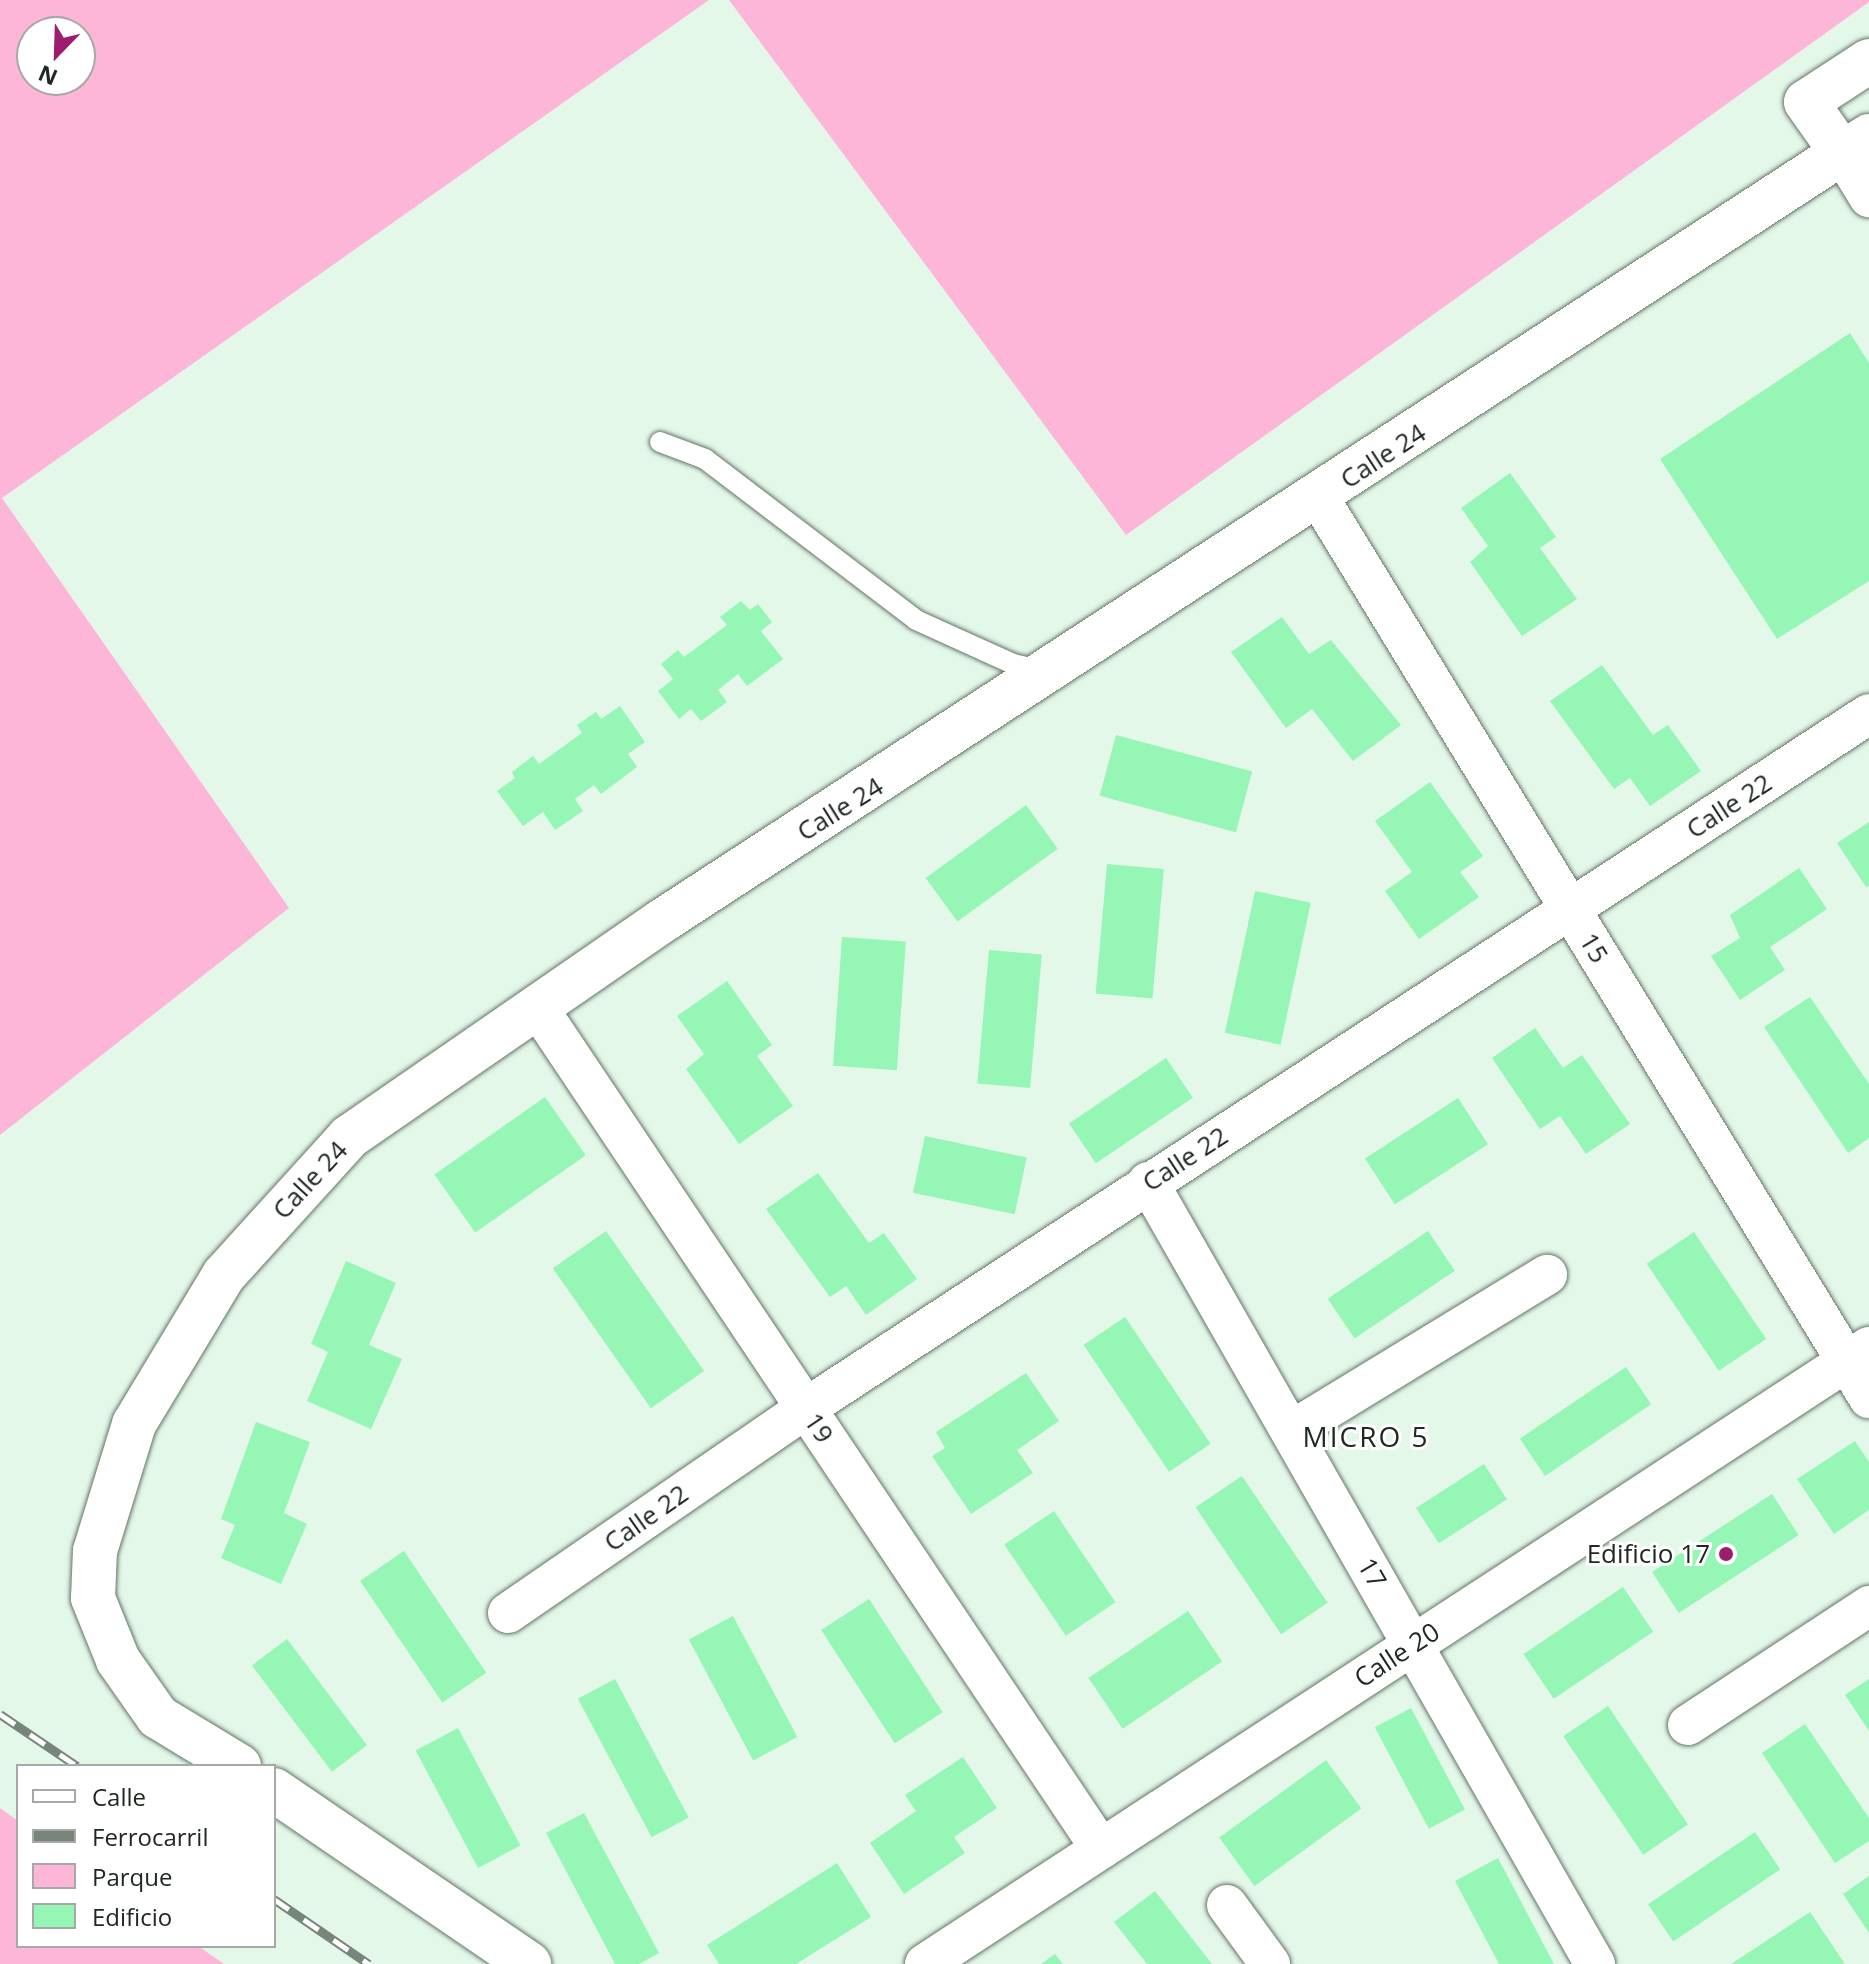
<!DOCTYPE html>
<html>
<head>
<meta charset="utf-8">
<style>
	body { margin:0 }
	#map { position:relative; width:1869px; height:1964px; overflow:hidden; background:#e4f8e9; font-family:"Open Sans",sans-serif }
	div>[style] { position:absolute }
	.green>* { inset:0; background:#fdb5d8 }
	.building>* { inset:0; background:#95f6b5; transform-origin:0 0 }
	.roads { filter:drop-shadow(0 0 2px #637567) drop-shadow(0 0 2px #637567) }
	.service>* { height:20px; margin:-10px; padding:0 10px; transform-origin:10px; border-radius:10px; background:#fff }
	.minor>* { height:40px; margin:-20px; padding:0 20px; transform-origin:20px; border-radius:20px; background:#fff }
	.tertiary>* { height:44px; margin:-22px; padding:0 22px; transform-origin:22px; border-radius:22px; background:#fff }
	.rail>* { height:9px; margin-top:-4.5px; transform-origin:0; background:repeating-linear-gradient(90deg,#fff 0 18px,#77857b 0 36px); box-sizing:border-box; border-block:2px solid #77857b }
	.dots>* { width:22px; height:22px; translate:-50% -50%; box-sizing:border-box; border:4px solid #fff; border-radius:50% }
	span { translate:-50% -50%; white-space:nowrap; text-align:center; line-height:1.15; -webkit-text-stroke:6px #fff; paint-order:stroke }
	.street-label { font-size:26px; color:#202822 }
	.poi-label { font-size:26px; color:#202822 }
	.right { translate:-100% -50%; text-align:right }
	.neighbourhood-label { font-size:28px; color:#202822; letter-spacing:2px }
	.legend { position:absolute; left:16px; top:1764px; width:260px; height:184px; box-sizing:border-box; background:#fff; border:2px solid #a6a9a7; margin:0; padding:10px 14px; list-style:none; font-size:24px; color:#202822 }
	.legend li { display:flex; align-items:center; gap:16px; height:40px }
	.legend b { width:40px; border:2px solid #a6a9a7 }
	.north { position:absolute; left:16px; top:16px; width:80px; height:80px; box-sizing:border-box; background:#fff; border:2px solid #a6a9a7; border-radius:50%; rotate:203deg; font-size:22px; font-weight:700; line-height:32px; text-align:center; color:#202822 }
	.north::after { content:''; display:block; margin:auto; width:28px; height:36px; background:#9e1c6d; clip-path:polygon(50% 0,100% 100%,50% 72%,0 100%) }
</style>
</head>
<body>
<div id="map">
	<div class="green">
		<div style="clip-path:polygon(evenodd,0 0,709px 0,2px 498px,289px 908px,0 1135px,0 0,80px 32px,80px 80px,32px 80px,32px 32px,80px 32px)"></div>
		<div style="clip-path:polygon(729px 0,1869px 0,1869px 2px,1126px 535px)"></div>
		<div style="clip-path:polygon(0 1808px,18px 1821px,18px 1946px,198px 1946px,224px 1964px,0 1964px)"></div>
	</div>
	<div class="building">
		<div style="clip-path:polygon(1850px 333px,1869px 363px,1869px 581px,1777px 639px,1660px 459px)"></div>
		<div style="clip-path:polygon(1510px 473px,1556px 537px,1540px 548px,1577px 599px,1522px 636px,1470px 562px,1488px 546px,1461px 508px)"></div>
		<div style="clip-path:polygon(741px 601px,750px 610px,758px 604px,772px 622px,761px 631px,783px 659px,747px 686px,738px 674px,718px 690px,727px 702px,701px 721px,691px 709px,679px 719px,658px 691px,673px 679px,661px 664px,678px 650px,684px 657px,727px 625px,720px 617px)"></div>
		<div style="clip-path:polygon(1282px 617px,1309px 654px,1331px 640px,1401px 725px,1353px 761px,1312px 709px,1286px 728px,1231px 652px)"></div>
		<div style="clip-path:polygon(1602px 665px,1653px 735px,1668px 725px,1701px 771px,1650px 806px,1630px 778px,1614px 789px,1550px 701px)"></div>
		<div style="clip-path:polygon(620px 706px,645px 742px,628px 754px,637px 767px,601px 794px,594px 785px,575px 799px,583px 811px,555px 830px,543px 812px,523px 826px,497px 791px,515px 778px,512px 772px,533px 756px,539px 764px,582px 733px,577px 725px,596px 712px,601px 719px)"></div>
		<div style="left:1116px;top:735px;width:141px;height:63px;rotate:15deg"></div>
		<div style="clip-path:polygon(1430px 782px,1483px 856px,1460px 872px,1479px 897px,1419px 939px,1385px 891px,1412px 872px,1375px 821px)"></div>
		<div style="left:1026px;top:805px;width:54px;height:124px;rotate:54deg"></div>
		<div style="clip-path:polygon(1869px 822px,1869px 886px,1866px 887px,1837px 843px)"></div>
		<div style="left:1107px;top:864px;width:57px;height:130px;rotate:5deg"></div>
		<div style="clip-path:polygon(1799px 868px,1827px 909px,1770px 947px,1785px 970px,1740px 1000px,1711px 956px,1740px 938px,1730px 915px)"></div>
		<div style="left:1255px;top:891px;width:57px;height:145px;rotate:12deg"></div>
		<div style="left:842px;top:937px;width:64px;height:129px;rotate:4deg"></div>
		<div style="left:989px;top:950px;width:53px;height:134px;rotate:5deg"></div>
		<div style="clip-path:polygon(727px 981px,772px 1045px,757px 1056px,793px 1106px,739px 1144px,686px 1069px,704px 1054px,677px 1016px)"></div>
		<div style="clip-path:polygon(1810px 997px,1869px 1084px,1869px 1138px,1848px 1153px,1764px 1027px)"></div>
		<div style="clip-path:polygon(1535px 1028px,1563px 1068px,1582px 1055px,1630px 1124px,1586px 1154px,1560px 1116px,1540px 1129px,1492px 1058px)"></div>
		<div style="left:1166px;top:1058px;width:48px;height:117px;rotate:56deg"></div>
		<div style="left:545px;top:1097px;width:71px;height:135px;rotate:55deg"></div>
		<div style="left:1458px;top:1098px;width:55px;height:111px;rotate:57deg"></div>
		<div style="left:925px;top:1136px;width:104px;height:58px;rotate:12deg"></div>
		<div style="clip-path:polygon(818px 1173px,869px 1243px,884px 1233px,917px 1279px,866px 1315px,846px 1286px,830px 1297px,766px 1209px)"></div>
		<div style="left:606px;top:1231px;width:171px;height:65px;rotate:55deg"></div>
		<div style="left:1428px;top:1231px;width:48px;height:121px;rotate:56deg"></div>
		<div style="left:1694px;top:1232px;width:129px;height:57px;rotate:56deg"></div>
		<div style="clip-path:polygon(346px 1261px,396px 1283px,369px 1345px,402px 1359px,371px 1429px,307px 1401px,328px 1352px,311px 1344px)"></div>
		<div style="left:1125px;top:1317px;width:153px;height:50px;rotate:56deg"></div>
		<div style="left:1626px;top:1367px;width:45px;height:128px;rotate:56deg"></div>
		<div style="clip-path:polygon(1026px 1373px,1059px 1421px,1017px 1450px,1033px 1473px,971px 1514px,932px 1456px,945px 1448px,936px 1432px)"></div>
		<div style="clip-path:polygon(256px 1422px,310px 1442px,284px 1513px,307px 1524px,281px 1584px,221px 1558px,235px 1525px,221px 1519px)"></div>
		<div style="clip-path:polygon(1855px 1441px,1869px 1462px,1869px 1510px,1834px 1534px,1797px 1479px)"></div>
		<div style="left:1484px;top:1464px;width:42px;height:81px;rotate:57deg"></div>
		<div style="left:1242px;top:1476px;width:153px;height:56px;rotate:56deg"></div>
		<div style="left:1772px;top:1494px;width:49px;height:143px;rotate:57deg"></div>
		<div style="left:1054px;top:1511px;width:110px;height:60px;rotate:56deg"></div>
		<div style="left:404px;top:1551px;width:147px;height:53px;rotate:56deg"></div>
		<div style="left:1623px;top:1587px;width:54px;height:120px;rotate:56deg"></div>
		<div style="left:869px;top:1599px;width:135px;height:57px;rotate:57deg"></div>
		<div style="left:1188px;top:1611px;width:61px;height:120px;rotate:56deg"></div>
		<div style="left:733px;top:1616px;width:137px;height:50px;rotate:62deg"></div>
		<div style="left:287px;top:1639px;width:133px;height:44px;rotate:53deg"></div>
		<div style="left:615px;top:1679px;width:157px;height:42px;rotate:62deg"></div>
		<div style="clip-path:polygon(1869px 1679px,1869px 1731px,1845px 1695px)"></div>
		<div style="left:1608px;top:1706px;width:143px;height:54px;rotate:56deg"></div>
		<div style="left:1411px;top:1708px;width:115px;height:41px;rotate:62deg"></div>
		<div style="clip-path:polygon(1805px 1724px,1869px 1818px,1869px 1841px,1835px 1863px,1762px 1753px)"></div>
		<div style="left:458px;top:1728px;width:133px;height:48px;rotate:62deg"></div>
		<div style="clip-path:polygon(963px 1757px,997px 1808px,954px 1837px,965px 1853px,904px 1894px,870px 1843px,916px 1811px,905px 1795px)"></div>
		<div style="left:1326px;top:1760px;width:60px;height:132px;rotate:54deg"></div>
		<div style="clip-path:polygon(584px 1813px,659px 1953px,639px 1964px,615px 1964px,546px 1833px)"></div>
		<div style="left:1755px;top:1832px;width:45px;height:129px;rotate:56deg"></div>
		<div style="clip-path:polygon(1498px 1858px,1554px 1964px,1499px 1964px,1455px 1881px)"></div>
		<div style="clip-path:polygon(837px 1863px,871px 1917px,796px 1964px,719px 1964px,707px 1945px)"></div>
		<div style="clip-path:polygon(1869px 1876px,1869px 1933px,1843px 1894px)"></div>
		<div style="clip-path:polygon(1155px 1891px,1212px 1964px,1147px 1964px,1114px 1922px)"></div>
		<div style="clip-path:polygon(1810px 1912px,1845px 1964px,1731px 1964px)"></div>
		<div style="clip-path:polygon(1055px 1954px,1063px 1964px,1041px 1964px)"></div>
	</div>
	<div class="roads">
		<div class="service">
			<div style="left:660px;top:442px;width:48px;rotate:20.7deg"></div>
			<div style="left:705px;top:459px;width:265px;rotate:37.3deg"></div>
			<div style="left:916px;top:620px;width:107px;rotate:24.4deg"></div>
			<div style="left:1013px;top:664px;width:28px;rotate:13deg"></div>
		</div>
		<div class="minor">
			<div style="left:1842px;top:153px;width:52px;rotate:58.5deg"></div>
			<div style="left:1319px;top:498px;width:1055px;rotate:58.57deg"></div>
			<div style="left:538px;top:1008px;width:1012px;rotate:56.2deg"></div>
			<div style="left:1148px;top:1182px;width:901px;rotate:60.25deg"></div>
			<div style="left:1291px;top:1431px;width:300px;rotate:-31.4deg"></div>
			<div style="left:508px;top:1613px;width:362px;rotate:-34.5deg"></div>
			<div style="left:806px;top:1408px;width:1269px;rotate:-33.14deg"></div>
			<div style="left:1688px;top:1725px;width:217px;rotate:-33.3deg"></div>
			<div style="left:1227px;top:1905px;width:73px;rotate:53.9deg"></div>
			<div style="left:925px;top:1964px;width:1128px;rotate:-33.17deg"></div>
		</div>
		<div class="tertiary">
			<div style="left:1869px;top:61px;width:75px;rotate:146.9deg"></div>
			<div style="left:1806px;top:102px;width:62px;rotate:54.8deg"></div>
			<div style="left:1842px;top:153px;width:32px;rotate:-32deg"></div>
			<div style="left:239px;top:1766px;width:95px;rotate:-148.8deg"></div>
			<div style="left:158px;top:1717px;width:70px;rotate:-125.1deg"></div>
			<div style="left:118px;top:1660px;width:67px;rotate:-112deg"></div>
			<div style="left:93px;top:1598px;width:47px;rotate:-87.6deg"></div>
			<div style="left:95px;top:1551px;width:133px;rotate:-72.9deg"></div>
			<div style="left:134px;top:1424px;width:174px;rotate:-58.9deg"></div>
			<div style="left:224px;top:1275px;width:186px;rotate:-47.8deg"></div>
			<div style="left:349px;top:1137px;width:380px;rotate:-34.6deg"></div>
			<div style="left:662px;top:921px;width:1408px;rotate:-33.06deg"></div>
			<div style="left:274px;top:1790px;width:309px;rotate:34.3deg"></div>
		</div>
	</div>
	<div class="rail">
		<div style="left:0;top:1714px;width:93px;rotate:34deg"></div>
		<div style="left:274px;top:1899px;width:115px;rotate:34.4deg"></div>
	</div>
	<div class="dots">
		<div style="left:1726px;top:1554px;background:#9e1c6d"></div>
	</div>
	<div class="street-label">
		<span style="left:1383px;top:456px;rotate:-33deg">Calle 24</span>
		<span style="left:1729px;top:806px;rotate:-33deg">Calle 22</span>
		<span style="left:840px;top:809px;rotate:-32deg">Calle 24</span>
		<span style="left:1594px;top:948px;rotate:59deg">15</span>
		<span style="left:1185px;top:1159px;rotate:-33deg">Calle 22</span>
		<span style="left:310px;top:1180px;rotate:-47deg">Calle 24</span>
		<span style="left:819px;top:1428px;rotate:56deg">19</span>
		<span style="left:646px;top:1518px;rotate:-35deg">Calle 22</span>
		<span style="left:1372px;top:1573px;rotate:60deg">17</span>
		<span style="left:1397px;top:1655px;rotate:-33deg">Calle 20</span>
	</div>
	<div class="poi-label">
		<span class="right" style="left:1710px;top:1554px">Edificio 17</span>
	</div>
	<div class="neighbourhood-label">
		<span style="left:1366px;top:1436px">MICRO 5</span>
	</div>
	<ul class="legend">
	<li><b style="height:10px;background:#fff"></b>Calle</li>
	<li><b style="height:10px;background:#77857b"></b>Ferrocarril</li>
	<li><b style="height:22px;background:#fdb5d8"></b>Parque</li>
	<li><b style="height:22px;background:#95f6b5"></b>Edificio</li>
	</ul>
	<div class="north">N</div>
</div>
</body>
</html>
